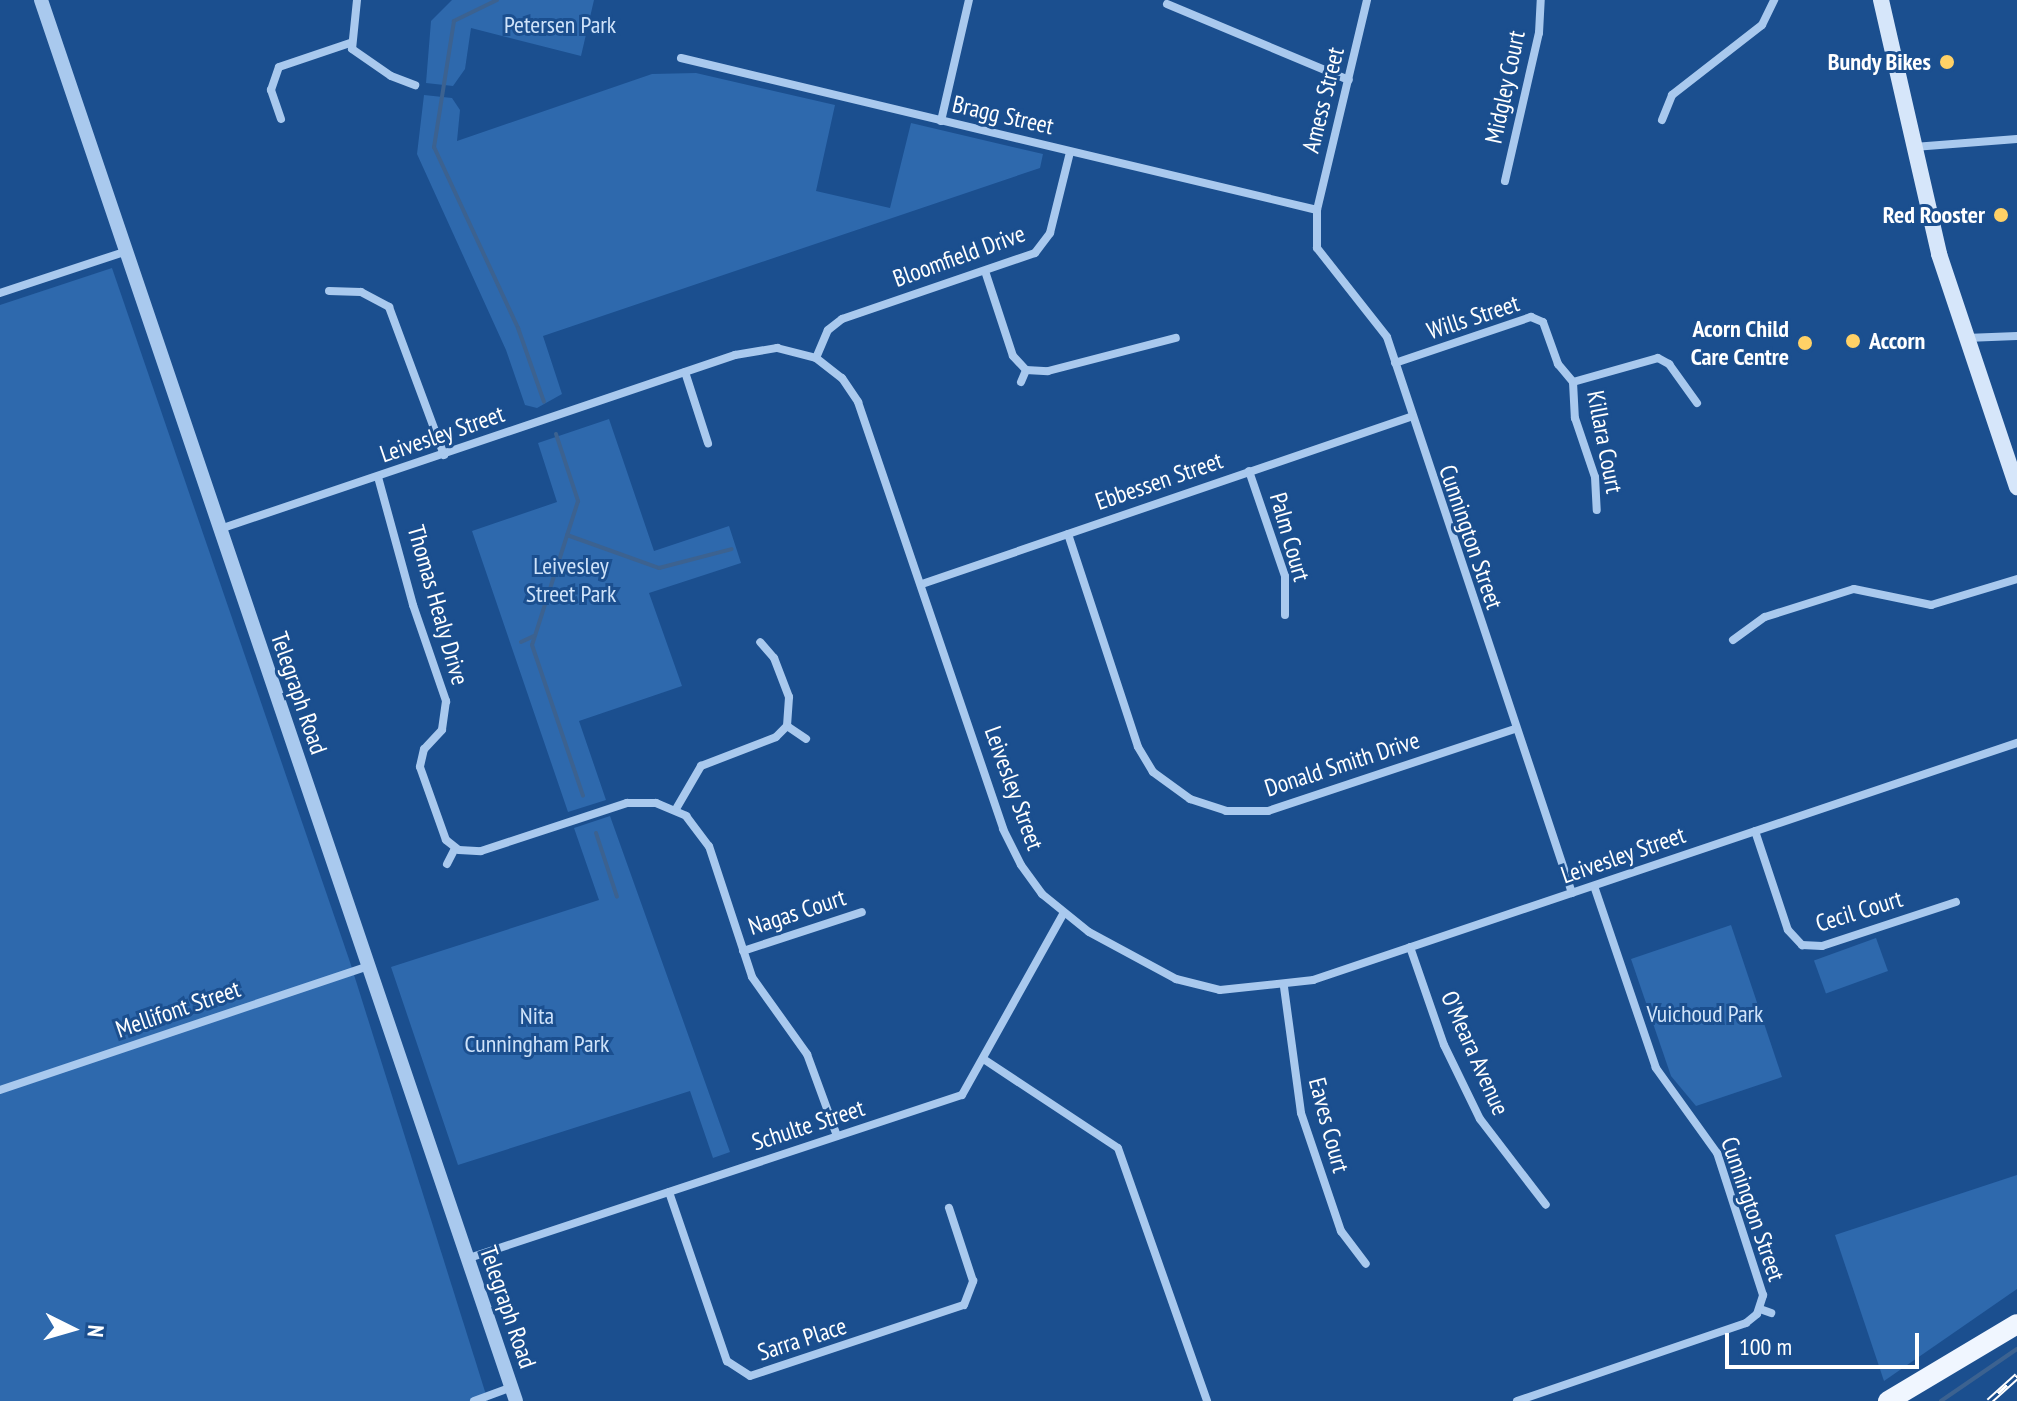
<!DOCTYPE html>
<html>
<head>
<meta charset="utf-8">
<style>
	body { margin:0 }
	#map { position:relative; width:2017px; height:1401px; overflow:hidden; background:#1b4f8f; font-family:"PT Sans Narrow",sans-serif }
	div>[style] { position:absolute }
	.green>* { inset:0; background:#2e69ad; transform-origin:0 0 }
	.stream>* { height:4px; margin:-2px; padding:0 2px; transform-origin:2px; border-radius:2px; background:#3c6290 }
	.minor>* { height:8px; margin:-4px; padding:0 4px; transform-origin:4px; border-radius:4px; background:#a9c9ee }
	.tertiary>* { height:14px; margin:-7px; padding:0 7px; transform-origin:7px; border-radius:7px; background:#a9c9ee }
	.secondary>* { height:16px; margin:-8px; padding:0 8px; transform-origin:8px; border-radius:8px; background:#d6e6fa }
	.primary>* { height:20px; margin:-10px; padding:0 10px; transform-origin:10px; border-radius:10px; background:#f0f6ff }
	.rail>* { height:7px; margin-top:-3.5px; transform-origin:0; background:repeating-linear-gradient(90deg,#1b4f8f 0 12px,#fff 0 24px); box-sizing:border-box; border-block:2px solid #fff }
	.dots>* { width:22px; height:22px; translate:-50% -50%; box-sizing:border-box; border:4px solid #1b4f8f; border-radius:50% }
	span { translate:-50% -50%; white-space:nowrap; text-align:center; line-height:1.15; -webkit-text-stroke:6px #1b4f8f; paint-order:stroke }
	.park-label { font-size:24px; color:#cfe3fa }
	.poi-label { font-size:24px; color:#fff; font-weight:700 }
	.right { translate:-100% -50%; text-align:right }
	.left { translate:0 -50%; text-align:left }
	.street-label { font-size:24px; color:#fff }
	.north { position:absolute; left:32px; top:1289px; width:80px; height:80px; -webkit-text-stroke:6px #1b4f8f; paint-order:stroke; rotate:95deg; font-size:22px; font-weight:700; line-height:32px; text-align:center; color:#fff }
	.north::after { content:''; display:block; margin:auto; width:28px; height:36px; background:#fff; clip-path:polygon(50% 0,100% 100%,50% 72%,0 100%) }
	.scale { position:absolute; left:1725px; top:1333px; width:194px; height:36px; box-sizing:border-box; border:4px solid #fff; border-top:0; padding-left:10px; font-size:24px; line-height:28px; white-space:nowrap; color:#fff; -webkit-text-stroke:6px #1b4f8f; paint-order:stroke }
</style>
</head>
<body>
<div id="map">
	<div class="green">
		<div style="clip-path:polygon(452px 0,594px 0,581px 56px,471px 28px,465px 69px,453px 86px,426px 83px,431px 21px)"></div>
		<div style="clip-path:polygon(696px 73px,835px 105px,816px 191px,890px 208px,911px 123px,1043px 154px,1040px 168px,543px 336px,562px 394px,537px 408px,525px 405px,506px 350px,417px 154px,424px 95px,452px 98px,460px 110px,457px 141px,652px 74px)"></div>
		<div style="clip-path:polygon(112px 268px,350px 962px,488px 1401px,0 1401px,0 305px)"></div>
		<div style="clip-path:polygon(609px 419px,654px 551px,729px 526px,741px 563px,649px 593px,682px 686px,579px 721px,606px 800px,568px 812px,472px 531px,557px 502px,538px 443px)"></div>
		<div style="clip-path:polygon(610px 816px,730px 1152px,713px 1158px,690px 1091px,458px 1165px,391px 967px,599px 900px,574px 828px)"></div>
		<div style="clip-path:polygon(1731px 925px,1782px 1077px,1696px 1106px,1671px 1076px,1631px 959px)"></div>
		<div style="left:1876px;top:938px;width:35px;height:66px;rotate:70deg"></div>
		<div style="clip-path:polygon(2017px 1175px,2017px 1289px,1884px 1381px,1835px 1235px)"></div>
	</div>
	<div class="stream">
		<div style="left:497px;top:0;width:48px;rotate:154deg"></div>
		<div style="left:454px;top:21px;width:128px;rotate:99deg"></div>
		<div style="left:434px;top:147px;width:200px;rotate:65.1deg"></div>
		<div style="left:518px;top:328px;width:78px;rotate:70.6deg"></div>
		<div style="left:556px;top:434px;width:71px;rotate:71.8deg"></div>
		<div style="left:578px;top:501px;width:151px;rotate:107.7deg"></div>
		<div style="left:532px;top:645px;width:159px;rotate:71.3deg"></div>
		<div style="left:567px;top:535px;width:98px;rotate:19.7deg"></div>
		<div style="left:659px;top:568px;width:75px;rotate:-14.6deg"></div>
		<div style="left:521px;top:642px;width:14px;rotate:-25deg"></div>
		<div style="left:596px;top:833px;width:67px;rotate:71.8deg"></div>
		<div style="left:1941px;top:1401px;width:92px;rotate:-34.4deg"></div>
	</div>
	<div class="minor">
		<div style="left:357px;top:0;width:49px;rotate:95.8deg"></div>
		<div style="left:352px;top:49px;width:47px;rotate:34.7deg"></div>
		<div style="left:391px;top:76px;width:26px;rotate:21deg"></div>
		<div style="left:1367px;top:0;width:216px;rotate:103.4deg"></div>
		<div style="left:1317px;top:210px;width:38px;rotate:90deg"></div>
		<div style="left:1317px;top:248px;width:113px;rotate:51.8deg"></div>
		<div style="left:1387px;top:337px;width:586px;rotate:71.6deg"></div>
		<div style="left:1167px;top:4px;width:197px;rotate:22.7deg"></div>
		<div style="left:681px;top:58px;width:654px;rotate:13.44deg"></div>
		<div style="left:281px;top:119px;width:31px;rotate:-109deg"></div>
		<div style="left:271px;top:90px;width:24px;rotate:-71deg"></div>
		<div style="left:279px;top:67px;width:75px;rotate:-18.7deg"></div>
		<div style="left:1662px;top:120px;width:27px;rotate:-68deg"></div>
		<div style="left:1672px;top:95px;width:114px;rotate:-37.9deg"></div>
		<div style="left:1762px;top:25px;width:28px;rotate:-64deg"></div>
		<div style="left:941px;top:121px;width:124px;rotate:-77deg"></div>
		<div style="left:1914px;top:147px;width:103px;rotate:-4.4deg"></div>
		<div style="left:1505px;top:181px;width:152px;rotate:-77.1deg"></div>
		<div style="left:1539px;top:33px;width:33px;rotate:-87deg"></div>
		<div style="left:985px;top:271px;width:89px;rotate:71.8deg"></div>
		<div style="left:1013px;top:356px;width:19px;rotate:47deg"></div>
		<div style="left:1026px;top:370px;width:22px;rotate:3deg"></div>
		<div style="left:1048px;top:371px;width:132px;rotate:-14.5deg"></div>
		<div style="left:329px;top:291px;width:32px;rotate:2deg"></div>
		<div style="left:361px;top:292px;width:32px;rotate:28deg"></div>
		<div style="left:389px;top:307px;width:158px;rotate:69.6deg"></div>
		<div style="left:0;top:293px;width:134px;rotate:-18.3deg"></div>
		<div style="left:1966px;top:338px;width:51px;rotate:-2.2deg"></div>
		<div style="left:816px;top:358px;width:30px;rotate:-67deg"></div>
		<div style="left:828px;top:330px;width:18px;rotate:-38deg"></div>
		<div style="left:842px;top:319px;width:204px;rotate:-18.9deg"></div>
		<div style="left:1035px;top:253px;width:25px;rotate:-53deg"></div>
		<div style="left:1050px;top:233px;width:83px;rotate:-76.1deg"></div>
		<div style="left:1395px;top:363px;width:144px;rotate:-18.7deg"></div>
		<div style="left:1531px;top:317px;width:13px;rotate:23deg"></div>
		<div style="left:1543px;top:322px;width:45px;rotate:70.3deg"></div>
		<div style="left:1558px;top:364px;width:23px;rotate:50deg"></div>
		<div style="left:685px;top:372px;width:75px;rotate:72.1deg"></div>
		<div style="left:1021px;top:382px;width:13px;rotate:-67deg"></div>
		<div style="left:1573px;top:382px;width:88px;rotate:-15.8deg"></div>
		<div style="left:1658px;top:358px;width:13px;rotate:29deg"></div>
		<div style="left:1669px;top:364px;width:48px;rotate:54.3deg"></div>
		<div style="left:1573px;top:382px;width:36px;rotate:87deg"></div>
		<div style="left:1575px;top:418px;width:62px;rotate:71.3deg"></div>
		<div style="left:1595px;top:477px;width:33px;rotate:87deg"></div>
		<div style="left:1249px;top:471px;width:111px;rotate:71.1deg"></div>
		<div style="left:1285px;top:576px;width:39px;rotate:90deg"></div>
		<div style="left:378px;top:477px;width:133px;rotate:74.7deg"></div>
		<div style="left:413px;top:605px;width:102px;rotate:71deg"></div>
		<div style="left:446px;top:701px;width:29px;rotate:98deg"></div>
		<div style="left:442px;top:730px;width:26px;rotate:133deg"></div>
		<div style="left:424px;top:749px;width:18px;rotate:103deg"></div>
		<div style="left:420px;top:767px;width:77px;rotate:70.4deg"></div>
		<div style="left:446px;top:840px;width:16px;rotate:38deg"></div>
		<div style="left:459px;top:850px;width:22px;rotate:3deg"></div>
		<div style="left:481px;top:851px;width:154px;rotate:-18.2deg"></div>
		<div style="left:627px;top:803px;width:29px"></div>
		<div style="left:656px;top:803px;width:33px;rotate:23deg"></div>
		<div style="left:686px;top:816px;width:38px;rotate:53deg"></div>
		<div style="left:709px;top:846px;width:138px;rotate:71.8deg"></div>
		<div style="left:752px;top:977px;width:95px;rotate:54.5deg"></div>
		<div style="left:807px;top:1054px;width:87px;rotate:69.9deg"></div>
		<div style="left:220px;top:529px;width:544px;rotate:-18.67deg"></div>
		<div style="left:735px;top:355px;width:43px;rotate:-9.5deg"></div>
		<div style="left:777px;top:348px;width:40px;rotate:14.4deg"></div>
		<div style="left:816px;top:358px;width:33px;rotate:38deg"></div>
		<div style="left:842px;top:378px;width:29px;rotate:56deg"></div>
		<div style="left:858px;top:402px;width:451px;rotate:71.2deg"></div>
		<div style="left:1003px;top:829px;width:40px;rotate:63.4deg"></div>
		<div style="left:1021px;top:865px;width:36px;rotate:54deg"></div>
		<div style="left:1042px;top:894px;width:60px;rotate:39deg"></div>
		<div style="left:1089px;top:932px;width:99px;rotate:28.4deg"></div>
		<div style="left:1176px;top:979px;width:45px;rotate:14deg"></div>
		<div style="left:1220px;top:990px;width:94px;rotate:-6.1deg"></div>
		<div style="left:1313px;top:980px;width:743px;rotate:-18.61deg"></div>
		<div style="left:1068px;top:534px;width:224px;rotate:71.8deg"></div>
		<div style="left:1138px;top:747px;width:29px;rotate:59deg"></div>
		<div style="left:1153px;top:772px;width:46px;rotate:36.1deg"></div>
		<div style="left:1190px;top:799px;width:38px;rotate:18deg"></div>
		<div style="left:1226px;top:811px;width:42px"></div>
		<div style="left:1268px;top:811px;width:260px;rotate:-18.4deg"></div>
		<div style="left:922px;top:584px;width:516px;rotate:-18.89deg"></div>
		<div style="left:1733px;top:640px;width:39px;rotate:-36deg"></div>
		<div style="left:1765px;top:617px;width:93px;rotate:-17.5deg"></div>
		<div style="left:1854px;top:589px;width:79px;rotate:11.7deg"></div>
		<div style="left:1931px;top:605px;width:90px;rotate:-16.8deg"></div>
		<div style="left:787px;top:726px;width:23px;rotate:34deg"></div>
		<div style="left:676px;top:809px;width:50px;rotate:-59.8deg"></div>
		<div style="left:701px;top:766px;width:80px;rotate:-21.1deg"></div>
		<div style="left:776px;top:737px;width:16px;rotate:-45deg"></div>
		<div style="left:787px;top:726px;width:29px;rotate:-86deg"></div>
		<div style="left:789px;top:697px;width:42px;rotate:-111deg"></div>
		<div style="left:774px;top:658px;width:21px;rotate:-131deg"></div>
		<div style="left:1755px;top:831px;width:104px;rotate:71.6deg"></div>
		<div style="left:1788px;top:930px;width:21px;rotate:47deg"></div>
		<div style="left:1802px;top:945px;width:20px;rotate:3deg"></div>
		<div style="left:1822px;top:946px;width:141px;rotate:-18.2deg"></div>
		<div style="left:447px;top:864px;width:18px;rotate:-63deg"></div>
		<div style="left:1410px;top:947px;width:104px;rotate:70.9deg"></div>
		<div style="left:1444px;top:1045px;width:82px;rotate:64.1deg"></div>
		<div style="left:1480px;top:1119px;width:108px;rotate:52.5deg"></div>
		<div style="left:743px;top:951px;width:125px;rotate:-18.1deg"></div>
		<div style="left:1284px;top:987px;width:127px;rotate:82.3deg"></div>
		<div style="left:1301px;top:1113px;width:125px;rotate:71.3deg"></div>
		<div style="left:1341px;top:1231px;width:41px;rotate:52.9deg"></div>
		<div style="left:985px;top:1060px;width:159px;rotate:33.5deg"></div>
		<div style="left:1118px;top:1148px;width:268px;rotate:70.6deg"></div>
		<div style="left:0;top:1090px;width:389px;rotate:-18.6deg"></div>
		<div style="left:669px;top:1192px;width:179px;rotate:71.1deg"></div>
		<div style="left:727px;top:1361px;width:27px;rotate:33deg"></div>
		<div style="left:750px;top:1376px;width:225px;rotate:-18.4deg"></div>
		<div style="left:964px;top:1305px;width:26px;rotate:-69deg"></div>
		<div style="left:973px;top:1281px;width:77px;rotate:-108.2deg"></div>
		<div style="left:469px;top:1258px;width:519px;rotate:-18.3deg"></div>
		<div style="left:962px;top:1095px;width:207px;rotate:-60.8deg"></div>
		<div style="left:1760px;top:1309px;width:12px;rotate:20deg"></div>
		<div style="left:474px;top:1401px;width:40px;rotate:-20.2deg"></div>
		<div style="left:1517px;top:1401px;width:242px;rotate:-18.8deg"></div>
		<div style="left:1746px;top:1323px;width:14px;rotate:-39deg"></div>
		<div style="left:1757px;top:1314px;width:20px;rotate:-72deg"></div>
		<div style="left:1763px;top:1295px;width:149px;rotate:-107.9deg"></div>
		<div style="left:1717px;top:1153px;width:105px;rotate:-125.7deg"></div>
		<div style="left:1656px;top:1068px;width:192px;rotate:-108.8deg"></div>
	</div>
	<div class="tertiary">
		<div style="left:41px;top:0;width:1479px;rotate:71.27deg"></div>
	</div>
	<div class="secondary">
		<div style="left:1881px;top:0;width:261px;rotate:77.1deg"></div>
		<div style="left:1939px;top:254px;width:246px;rotate:71.5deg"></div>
	</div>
	<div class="primary">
		<div style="left:1888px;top:1401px;width:150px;rotate:-30.8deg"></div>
	</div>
	<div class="rail">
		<div style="left:1989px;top:1401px;width:38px;rotate:-42deg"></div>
	</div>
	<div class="dots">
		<div style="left:1947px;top:62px;background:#ffd166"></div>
		<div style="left:2001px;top:215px;background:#ffd166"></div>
		<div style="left:1853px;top:341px;background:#ffd166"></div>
		<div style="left:1805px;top:343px;background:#ffd166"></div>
	</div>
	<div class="park-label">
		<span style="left:560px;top:25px">Petersen Park</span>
		<span style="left:571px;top:580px">Leivesley<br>Street Park</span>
		<span style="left:1705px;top:1014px">Vuichoud Park</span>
		<span style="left:537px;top:1030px">Nita<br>Cunningham Park</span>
	</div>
	<div class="poi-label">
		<span class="right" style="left:1931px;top:62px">Bundy Bikes</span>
		<span class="right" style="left:1985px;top:215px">Red Rooster</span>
		<span class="right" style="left:1789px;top:343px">Acorn Child<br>Care Centre</span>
		<span class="left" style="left:1869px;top:341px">Accorn</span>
	</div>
	<div class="street-label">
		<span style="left:1505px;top:87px;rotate:-78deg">Midgley Court</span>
		<span style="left:1323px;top:100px;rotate:-76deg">Amess Street</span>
		<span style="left:1003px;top:115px;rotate:13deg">Bragg Street</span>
		<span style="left:959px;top:256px;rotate:-20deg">Bloomfield Drive</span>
		<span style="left:1473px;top:317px;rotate:-18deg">Wills Street</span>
		<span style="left:442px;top:434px;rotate:-19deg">Leivesley Street</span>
		<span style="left:1605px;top:442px;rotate:79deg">Killara Court</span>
		<span style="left:1159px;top:481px;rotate:-19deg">Ebbessen Street</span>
		<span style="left:1290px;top:537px;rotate:74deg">Palm Court</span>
		<span style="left:1471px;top:537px;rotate:71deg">Cunnington Street</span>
		<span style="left:438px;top:605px;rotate:74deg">Thomas Healy Drive</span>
		<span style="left:299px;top:693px;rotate:71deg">Telegraph Road</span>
		<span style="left:1342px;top:764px;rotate:-18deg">Donald Smith Drive</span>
		<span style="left:1014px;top:788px;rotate:70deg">Leivesley Street</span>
		<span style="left:1623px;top:855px;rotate:-19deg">Leivesley Street</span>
		<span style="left:1859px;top:911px;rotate:-17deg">Cecil Court</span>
		<span style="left:797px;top:912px;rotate:-18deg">Nagas Court</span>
		<span style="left:178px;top:1009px;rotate:-19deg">Mellifont Street</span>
		<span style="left:1475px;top:1053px;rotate:66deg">O'Meara Avenue</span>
		<span style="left:808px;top:1125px;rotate:-18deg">Schulte Street</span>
		<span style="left:1329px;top:1125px;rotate:75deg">Eaves Court</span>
		<span style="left:1753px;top:1209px;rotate:71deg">Cunnington Street</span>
		<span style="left:508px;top:1307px;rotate:71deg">Telegraph Road</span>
		<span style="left:802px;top:1339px;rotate:-18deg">Sarra Place</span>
	</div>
	<div class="north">N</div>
	<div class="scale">100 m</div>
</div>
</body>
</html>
